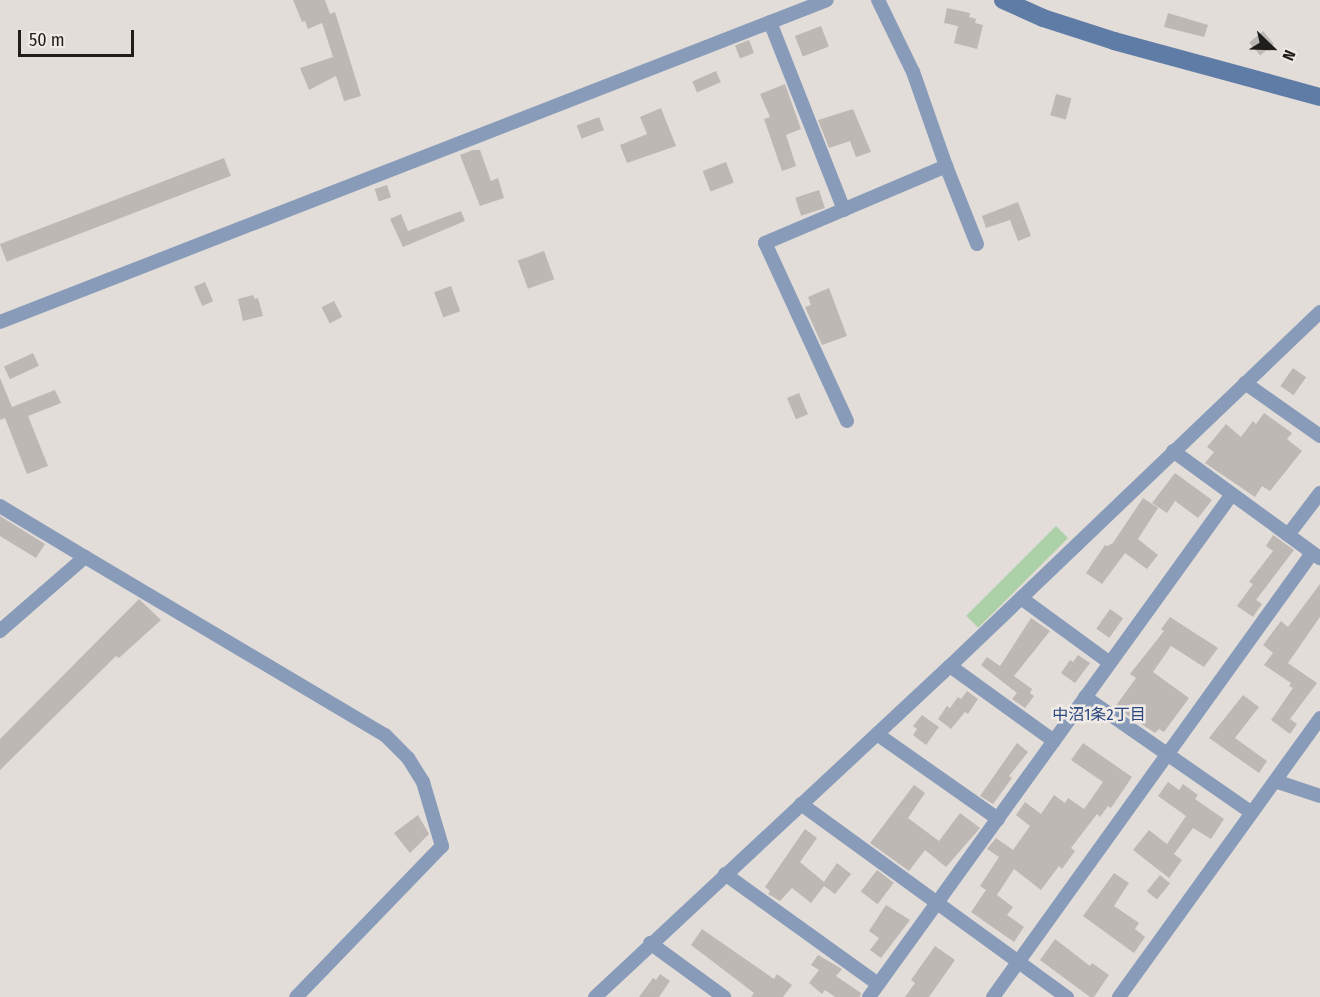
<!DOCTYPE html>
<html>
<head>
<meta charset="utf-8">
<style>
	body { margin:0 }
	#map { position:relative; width:1320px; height:997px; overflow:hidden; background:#e3ddd9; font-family:"Fira Sans Condensed","Noto Sans JP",sans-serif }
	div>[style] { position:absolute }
	.green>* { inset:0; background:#acd0a8; transform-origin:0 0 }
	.building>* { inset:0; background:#bdb8b4; transform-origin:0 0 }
	.street>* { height:14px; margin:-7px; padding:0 7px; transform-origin:7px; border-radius:7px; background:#889cba }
	.secondary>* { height:18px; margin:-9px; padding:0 9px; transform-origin:9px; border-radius:9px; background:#5f7ca6 }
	span { translate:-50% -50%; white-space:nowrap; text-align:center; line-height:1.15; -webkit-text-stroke:5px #f0ebe6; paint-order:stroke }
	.neighbourhood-label { font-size:16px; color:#2a477e }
	.north { position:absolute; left:1242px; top:18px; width:60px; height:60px; -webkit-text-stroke:4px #f0ebe6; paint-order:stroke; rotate:113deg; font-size:16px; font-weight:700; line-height:24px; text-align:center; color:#1f1e1c }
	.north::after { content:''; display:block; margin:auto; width:21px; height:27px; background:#1f1e1c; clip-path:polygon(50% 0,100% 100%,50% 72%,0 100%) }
	.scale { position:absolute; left:18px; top:30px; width:116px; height:27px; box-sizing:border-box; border:3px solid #1f1e1c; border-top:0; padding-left:8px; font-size:18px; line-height:21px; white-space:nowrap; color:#1f1e1c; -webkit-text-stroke:4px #f0ebe6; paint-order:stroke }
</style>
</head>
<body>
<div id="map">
	<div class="green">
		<div style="left:1056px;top:526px;width:17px;height:127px;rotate:45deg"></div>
	</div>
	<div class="building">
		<div style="clip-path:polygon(293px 0,325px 0,330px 14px,335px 12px,361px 96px,344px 101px,336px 76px,309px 90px,300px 68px,333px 57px,322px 23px,308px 29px,305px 21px,302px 22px)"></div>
		<div style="clip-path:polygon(947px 8px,970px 13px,969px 17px,976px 19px,975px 23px,983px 25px,977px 49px,954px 43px,958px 26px,944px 23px)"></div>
		<div style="clip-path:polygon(1168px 13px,1208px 25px,1204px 37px,1164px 27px)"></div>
		<div style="left:821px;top:26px;width:22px;height:28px;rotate:69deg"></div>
		<div style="left:1263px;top:31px;width:17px;height:18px;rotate:50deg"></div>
		<div style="left:749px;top:40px;width:14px;height:15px;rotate:69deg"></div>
		<div style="left:716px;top:71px;width:12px;height:26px;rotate:66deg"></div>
		<div style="clip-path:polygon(785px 84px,801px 129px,786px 135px,796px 166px,782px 171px,764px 119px,770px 117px,760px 94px)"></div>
		<div style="left:1056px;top:94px;width:16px;height:22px;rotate:15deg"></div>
		<div style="clip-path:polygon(661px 108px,676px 146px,627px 163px,620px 145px,647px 134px,640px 117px)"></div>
		<div style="clip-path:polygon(853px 109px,871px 152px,856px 157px,850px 141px,829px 148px,818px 120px)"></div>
		<div style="left:599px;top:117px;width:14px;height:24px;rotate:69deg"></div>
		<div style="clip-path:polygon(473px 150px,480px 150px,491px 181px,498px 178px,504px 198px,480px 206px,460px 155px)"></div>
		<div style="left:224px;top:158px;width:19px;height:240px;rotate:69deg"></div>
		<div style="left:726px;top:162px;width:22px;height:25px;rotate:69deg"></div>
		<div style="left:387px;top:185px;width:13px;height:13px;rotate:72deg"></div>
		<div style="left:819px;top:190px;width:19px;height:25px;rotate:72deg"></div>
		<div style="clip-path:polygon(1018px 202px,1031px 236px,1018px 241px,1010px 220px,986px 228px,982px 216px)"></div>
		<div style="clip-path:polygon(461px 211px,465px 221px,403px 247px,390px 219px,401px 214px,408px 231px)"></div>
		<div style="left:544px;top:251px;width:30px;height:28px;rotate:70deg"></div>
		<div style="left:205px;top:282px;width:21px;height:12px;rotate:67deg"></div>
		<div style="left:451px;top:286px;width:27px;height:18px;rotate:70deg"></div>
		<div style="clip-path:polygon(829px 288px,847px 336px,822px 345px,805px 307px,811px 305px,808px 297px)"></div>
		<div style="clip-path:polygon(253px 295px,255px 299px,258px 298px,263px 316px,243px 321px,238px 299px)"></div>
		<div style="left:334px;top:301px;width:18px;height:14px;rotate:63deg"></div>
		<div style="left:33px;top:353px;width:14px;height:32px;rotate:65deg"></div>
		<div style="left:1293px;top:368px;width:16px;height:22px;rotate:35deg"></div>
		<div style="clip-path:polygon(0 378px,12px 407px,55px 390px,61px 403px,28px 416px,48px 466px,27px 474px,5px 418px,0 420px)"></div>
		<div style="left:799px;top:393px;width:23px;height:13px;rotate:67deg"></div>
		<div style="clip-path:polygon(1264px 413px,1292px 433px,1287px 439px,1302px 451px,1270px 491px,1262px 486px,1255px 497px,1205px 463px,1214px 452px,1207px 447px,1226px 424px,1241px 437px,1253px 421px,1256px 424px)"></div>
		<div style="clip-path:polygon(1175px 473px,1212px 500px,1198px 518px,1175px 501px,1167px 513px,1152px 503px)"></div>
		<div style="clip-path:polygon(1143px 498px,1158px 508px,1138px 539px,1158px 555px,1147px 569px,1125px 553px,1102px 584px,1086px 573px,1105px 545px,1107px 546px,1113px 543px)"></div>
		<div style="clip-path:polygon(0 516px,45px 544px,36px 558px,0 536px)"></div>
		<div style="clip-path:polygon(1273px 535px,1294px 550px,1256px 600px,1262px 604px,1253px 617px,1237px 606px,1253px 584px,1249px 582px,1273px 551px,1266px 546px)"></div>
		<div style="clip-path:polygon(1320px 584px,1320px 617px,1288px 663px,1317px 683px,1290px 719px,1297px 724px,1290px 734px,1271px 720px,1293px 688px,1289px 686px,1291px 683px,1264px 665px,1273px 653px,1263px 645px,1281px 621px,1288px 627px)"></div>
		<div style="clip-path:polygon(139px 599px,161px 620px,119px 658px,116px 656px,0 770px,0 739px)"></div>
		<div style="left:1110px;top:609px;width:16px;height:24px;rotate:35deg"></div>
		<div style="clip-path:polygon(1170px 617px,1218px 648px,1204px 667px,1171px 646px,1153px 672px,1189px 698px,1164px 732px,1159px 729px,1155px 733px,1115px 707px,1136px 678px,1130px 674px,1164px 631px,1161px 629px)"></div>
		<div style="clip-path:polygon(1031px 618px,1050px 631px,1014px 676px,1032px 689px,1030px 693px,1034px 696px,1025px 708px,1012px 699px,1017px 693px,981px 665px,987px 657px,1000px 666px)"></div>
		<div style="clip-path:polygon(1078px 655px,1090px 663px,1075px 683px,1061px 673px,1070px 660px,1073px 662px)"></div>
		<div style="clip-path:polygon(967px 691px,978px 699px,968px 714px,965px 712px,951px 729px,938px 719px,947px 706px,950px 708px,958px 697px,961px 699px)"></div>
		<div style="clip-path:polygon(1243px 695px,1259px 707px,1235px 738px,1267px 761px,1259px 773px,1209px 738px)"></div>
		<div style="clip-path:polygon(922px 715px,939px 727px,926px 745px,913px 735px,917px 729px,913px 726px)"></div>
		<div style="clip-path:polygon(1017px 743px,1028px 752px,1009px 776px,1012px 778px,993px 804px,980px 796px)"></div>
		<div style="clip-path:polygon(1083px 743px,1132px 777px,1111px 808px,1108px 806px,1100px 817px,1097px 814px,1071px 848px,1075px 851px,1062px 869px,1059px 866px,1041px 890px,1014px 869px,997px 895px,1013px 907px,1007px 915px,1024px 927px,1014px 942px,971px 912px,986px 890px,980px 886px,999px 857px,987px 849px,996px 838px,1013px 850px,1030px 826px,1016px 815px,1025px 802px,1041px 814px,1054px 795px,1065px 803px,1068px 798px,1084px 809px,1103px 782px,1071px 760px)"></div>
		<div style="clip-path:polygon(1168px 782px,1179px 790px,1183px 784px,1198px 795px,1195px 799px,1224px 819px,1211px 839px,1193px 828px,1174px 854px,1182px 860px,1169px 878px,1133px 850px,1149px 830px,1167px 844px,1186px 816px,1158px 796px)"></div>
		<div style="clip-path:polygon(914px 785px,925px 793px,908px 818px,939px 841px,960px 813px,980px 828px,946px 867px,925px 850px,909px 871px,870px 843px)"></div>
		<div style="clip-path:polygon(418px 815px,429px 834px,410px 853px,394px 833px)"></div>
		<div style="clip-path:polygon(805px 829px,817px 838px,800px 862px,824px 882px,837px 863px,851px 874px,835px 894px,824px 886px,811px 903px,792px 888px,780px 901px,768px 894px,770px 891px,765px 887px)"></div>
		<div style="left:877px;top:870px;width:21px;height:27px;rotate:37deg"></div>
		<div style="clip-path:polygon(1114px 873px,1129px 883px,1114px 906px,1139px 923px,1135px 929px,1145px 937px,1134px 953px,1083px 916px)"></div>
		<div style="left:1160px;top:875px;width:13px;height:21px;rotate:39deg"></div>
		<div style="clip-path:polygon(886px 905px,910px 920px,881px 958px,870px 950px,879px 938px,869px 931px)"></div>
		<div style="clip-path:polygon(702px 929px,774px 979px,777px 974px,792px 985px,783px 997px,751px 997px,754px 993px,691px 945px)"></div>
		<div style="clip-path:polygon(1055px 939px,1090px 966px,1092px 963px,1109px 975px,1094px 997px,1090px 997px,1040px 960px)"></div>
		<div style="clip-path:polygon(935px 946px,955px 960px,929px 997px,905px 997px,915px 983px,911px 980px)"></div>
		<div style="clip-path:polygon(818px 955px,842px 969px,836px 976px,861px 993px,860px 997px,835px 997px,825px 990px,822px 994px,809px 983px,819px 970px,811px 965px)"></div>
		<div style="clip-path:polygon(660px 974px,670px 981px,659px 997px,639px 997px,653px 978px,656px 980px)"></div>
	</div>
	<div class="street">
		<div style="left:770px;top:22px;width:202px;rotate:68.5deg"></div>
		<div style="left:946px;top:166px;width:84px;rotate:68.3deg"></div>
		<div style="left:0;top:322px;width:887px;rotate:-21.27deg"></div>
		<div style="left:1245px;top:383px;width:92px;rotate:35.2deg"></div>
		<div style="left:847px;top:421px;width:196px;rotate:-114.7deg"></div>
		<div style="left:765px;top:243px;width:197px;rotate:-23deg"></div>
		<div style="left:946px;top:166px;width:100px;rotate:-109.3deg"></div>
		<div style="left:913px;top:72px;width:80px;rotate:-115.9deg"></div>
		<div style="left:1173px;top:451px;width:182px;rotate:36.1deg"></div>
		<div style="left:0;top:506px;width:99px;rotate:31deg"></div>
		<div style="left:85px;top:557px;width:113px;rotate:139deg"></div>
		<div style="left:1288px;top:535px;width:53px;rotate:-52.7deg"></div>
		<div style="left:85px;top:557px;width:349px;rotate:30.7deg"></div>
		<div style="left:385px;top:735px;width:33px;rotate:45deg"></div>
		<div style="left:408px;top:758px;width:28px;rotate:58deg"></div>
		<div style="left:423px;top:782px;width:67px;rotate:73.5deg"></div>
		<div style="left:442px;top:846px;width:210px;rotate:134deg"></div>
		<div style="left:1021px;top:598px;width:110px;rotate:36.1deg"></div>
		<div style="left:950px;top:666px;width:128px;rotate:35.8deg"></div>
		<div style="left:1085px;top:697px;width:203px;rotate:34.8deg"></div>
		<div style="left:877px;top:734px;width:148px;rotate:35.1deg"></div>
		<div style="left:1275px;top:781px;width:47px;rotate:18.4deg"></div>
		<div style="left:801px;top:804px;width:329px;rotate:36deg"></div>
		<div style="left:725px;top:874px;width:188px;rotate:35.7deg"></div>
		<div style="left:650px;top:943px;width:92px;rotate:36.1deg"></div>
		<div style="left:595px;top:997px;width:485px;rotate:-43deg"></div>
		<div style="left:950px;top:666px;width:512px;rotate:-43.73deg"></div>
		<div style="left:869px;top:997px;width:620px;rotate:-54.18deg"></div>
		<div style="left:993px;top:997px;width:547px;rotate:-54.3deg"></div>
		<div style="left:1119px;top:997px;width:344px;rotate:-54.2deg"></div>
	</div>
	<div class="secondary">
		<div style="left:1003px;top:0;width:44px;rotate:24.2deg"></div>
		<div style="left:1043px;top:18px;width:75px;rotate:17.9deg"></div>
		<div style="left:1114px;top:41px;width:213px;rotate:15.2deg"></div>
	</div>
	<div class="neighbourhood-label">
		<span style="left:1099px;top:715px">中沼1条2丁目</span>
	</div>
	<div class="north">N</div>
	<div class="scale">50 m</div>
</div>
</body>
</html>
